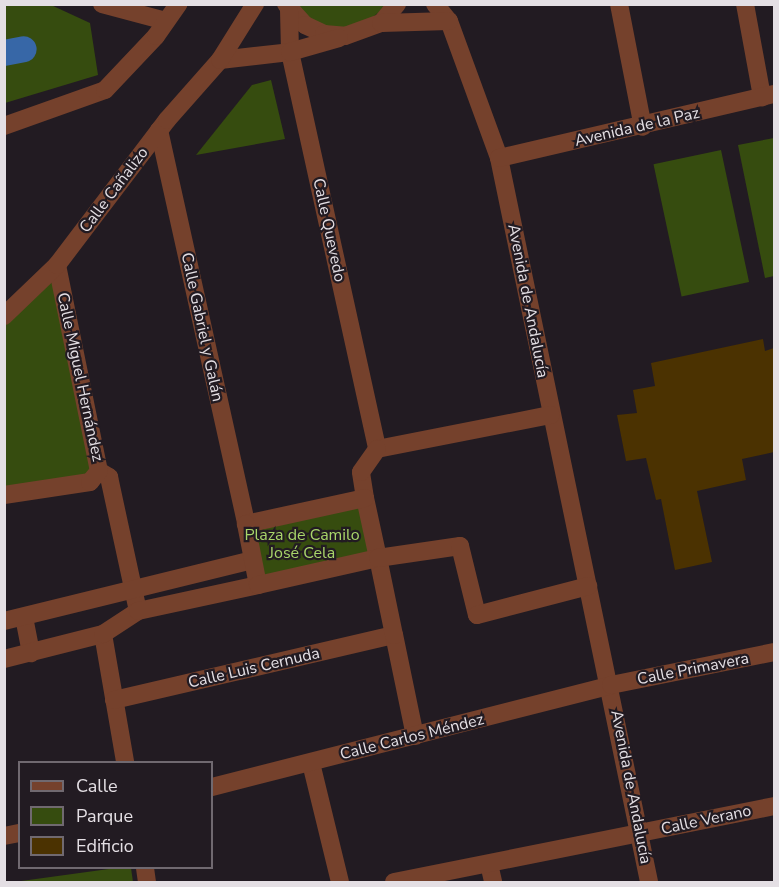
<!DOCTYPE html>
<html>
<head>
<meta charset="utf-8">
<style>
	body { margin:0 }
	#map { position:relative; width:779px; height:887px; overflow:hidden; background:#221b22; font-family:"Nunito Sans",sans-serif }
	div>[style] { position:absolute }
	.green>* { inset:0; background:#364c0f; transform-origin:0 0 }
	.canal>* { height:26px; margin:-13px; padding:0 13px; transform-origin:13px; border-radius:13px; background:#3767a7 }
	.building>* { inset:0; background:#4b3201 }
	.minor>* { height:18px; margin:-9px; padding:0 9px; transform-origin:9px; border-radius:9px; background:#75412c }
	span { translate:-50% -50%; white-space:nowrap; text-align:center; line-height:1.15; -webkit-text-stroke:4.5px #221b22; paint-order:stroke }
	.street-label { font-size:16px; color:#e4dfe4 }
	.park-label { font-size:16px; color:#a9d66a }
	.frame { position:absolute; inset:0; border:6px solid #e4dfe4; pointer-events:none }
	.legend { position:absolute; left:18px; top:761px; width:195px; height:108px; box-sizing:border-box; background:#221b22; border:2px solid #706970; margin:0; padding:8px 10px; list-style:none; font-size:18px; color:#e4dfe4 }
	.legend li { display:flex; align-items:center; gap:12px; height:30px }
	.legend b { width:30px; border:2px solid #706970 }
</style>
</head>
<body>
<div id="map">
	<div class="green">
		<div style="clip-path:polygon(5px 4px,51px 5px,90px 23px,98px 75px,5px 103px)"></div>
		<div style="clip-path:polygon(295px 5px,387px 5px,366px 23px,347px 28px,327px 27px,309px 18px)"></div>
		<div style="clip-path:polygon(271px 80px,285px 139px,196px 155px,252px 85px)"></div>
		<div style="clip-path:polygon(774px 138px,774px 276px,765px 278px,738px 145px)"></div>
		<div style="left:721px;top:150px;width:135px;height:69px;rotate:78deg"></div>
		<div style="clip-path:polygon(57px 265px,99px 471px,5px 495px,5px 316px)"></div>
		<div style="left:365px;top:498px;width:61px;height:122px;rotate:78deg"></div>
		<div style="clip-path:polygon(116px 868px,131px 868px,133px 882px,14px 882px)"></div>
	</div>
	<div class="canal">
		<div style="left:4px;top:53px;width:20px;rotate:-11deg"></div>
	</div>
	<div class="building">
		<div style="clip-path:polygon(763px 339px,765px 351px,774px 348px,774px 452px,742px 459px,746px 480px,697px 491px,712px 562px,675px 570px,661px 499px,656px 500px,646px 458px,626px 461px,617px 415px,637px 413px,633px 390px,655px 386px,651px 363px)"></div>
	</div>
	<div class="minor">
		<div style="left:102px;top:4px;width:66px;rotate:14.9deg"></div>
		<div style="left:286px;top:4px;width:28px;rotate:48deg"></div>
		<div style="left:305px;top:25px;width:21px;rotate:25deg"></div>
		<div style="left:324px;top:34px;width:21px;rotate:5deg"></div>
		<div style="left:345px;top:36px;width:38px;rotate:-20deg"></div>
		<div style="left:381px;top:23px;width:25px;rotate:-50deg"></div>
		<div style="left:435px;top:4px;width:22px;rotate:51deg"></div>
		<div style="left:449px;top:21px;width:146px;rotate:69.9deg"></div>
		<div style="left:499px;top:158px;width:739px;rotate:78.29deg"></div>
		<div style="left:619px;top:4px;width:125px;rotate:79deg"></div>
		<div style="left:745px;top:4px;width:95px;rotate:79.6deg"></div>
		<div style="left:289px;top:10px;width:42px;rotate:88.6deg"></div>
		<div style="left:290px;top:52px;width:406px;rotate:77.6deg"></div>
		<div style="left:377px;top:449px;width:177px;rotate:-11.1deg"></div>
		<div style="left:381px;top:23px;width:68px;rotate:-1.7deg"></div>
		<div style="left:220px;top:60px;width:70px;rotate:-6.5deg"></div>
		<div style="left:290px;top:52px;width:51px;rotate:-15.9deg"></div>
		<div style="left:4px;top:126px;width:107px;rotate:-19.6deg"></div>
		<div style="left:105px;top:90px;width:74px;rotate:-46.6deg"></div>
		<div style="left:156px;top:36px;width:39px;rotate:-55deg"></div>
		<div style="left:159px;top:130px;width:403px;rotate:77.5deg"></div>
		<div style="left:499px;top:158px;width:282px;rotate:-13.1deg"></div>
		<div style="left:57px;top:265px;width:210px;rotate:78.5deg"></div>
		<div style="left:99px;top:471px;width:12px;rotate:31deg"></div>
		<div style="left:109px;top:477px;width:137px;rotate:77.8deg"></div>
		<div style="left:4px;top:316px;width:74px;rotate:-43.9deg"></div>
		<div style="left:57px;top:265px;width:182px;rotate:-52.8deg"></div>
		<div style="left:167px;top:120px;width:80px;rotate:-48.5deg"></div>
		<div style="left:220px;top:60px;width:66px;rotate:-58deg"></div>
		<div style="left:4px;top:495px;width:87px;rotate:-8.6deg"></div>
		<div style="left:90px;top:482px;width:14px;rotate:-51deg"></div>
		<div style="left:365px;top:498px;width:26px;rotate:-99deg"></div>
		<div style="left:361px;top:472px;width:28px;rotate:-55deg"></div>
		<div style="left:24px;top:617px;width:37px;rotate:79deg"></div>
		<div style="left:4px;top:621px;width:256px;rotate:-13.8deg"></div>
		<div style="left:103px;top:634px;width:130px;rotate:80.2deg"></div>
		<div style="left:4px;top:659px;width:102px;rotate:-14.2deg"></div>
		<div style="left:103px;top:634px;width:42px;rotate:-33.3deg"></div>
		<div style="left:138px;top:611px;width:123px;rotate:-12.2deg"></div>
		<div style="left:114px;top:700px;width:287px;rotate:-13.1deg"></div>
		<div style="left:415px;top:736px;width:103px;rotate:-101.7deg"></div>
		<div style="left:394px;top:635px;width:79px;rotate:-101.7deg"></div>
		<div style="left:378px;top:558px;width:61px;rotate:-102.2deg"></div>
		<div style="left:365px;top:498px;width:122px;rotate:167.7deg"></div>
		<div style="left:246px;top:524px;width:62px;rotate:78.9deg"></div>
		<div style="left:258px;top:585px;width:123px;rotate:-12.7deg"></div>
		<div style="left:378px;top:558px;width:83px;rotate:-8.3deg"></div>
		<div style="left:460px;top:546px;width:71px;rotate:76.2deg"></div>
		<div style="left:477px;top:615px;width:115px;rotate:-14.6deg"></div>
		<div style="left:311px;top:763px;width:122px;rotate:76.3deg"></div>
		<div style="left:212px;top:787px;width:412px;rotate:-14.3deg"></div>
		<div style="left:611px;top:685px;width:166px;rotate:-11.4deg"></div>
		<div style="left:4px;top:836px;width:16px;rotate:-11deg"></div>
		<div style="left:489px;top:864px;width:18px;rotate:77deg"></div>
		<div style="left:145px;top:868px;width:14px;rotate:82deg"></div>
		<div style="left:394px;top:882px;width:388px;rotate:-11.3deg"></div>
	</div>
	<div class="street-label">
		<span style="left:637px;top:127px;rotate:-13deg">Avenida de la Paz</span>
		<span style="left:114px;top:190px;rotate:-53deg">Calle Cañalizo</span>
		<span style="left:329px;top:230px;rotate:78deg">Calle Quevedo</span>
		<span style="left:528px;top:301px;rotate:79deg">Avenida de Andalucía</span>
		<span style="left:202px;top:327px;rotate:78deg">Calle Gabriel y Galán</span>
		<span style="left:80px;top:377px;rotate:78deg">Calle Miguel Hernández</span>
		<span style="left:254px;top:668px;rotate:-13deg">Calle Luis Cernuda</span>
		<span style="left:693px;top:669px;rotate:-11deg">Calle Primavera</span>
		<span style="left:412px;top:737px;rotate:-14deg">Calle Carlos Méndez</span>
		<span style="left:631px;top:787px;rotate:79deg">Avenida de Andalucía</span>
		<span style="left:706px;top:820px;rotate:-12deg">Calle Verano</span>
	</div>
	<div class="park-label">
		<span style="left:302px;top:544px">Plaza de Camilo<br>José Cela</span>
	</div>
	<div class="frame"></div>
	<ul class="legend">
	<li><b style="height:8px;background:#75412c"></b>Calle</li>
	<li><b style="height:16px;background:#364c0f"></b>Parque</li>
	<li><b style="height:16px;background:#4b3201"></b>Edificio</li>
	</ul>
</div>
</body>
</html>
